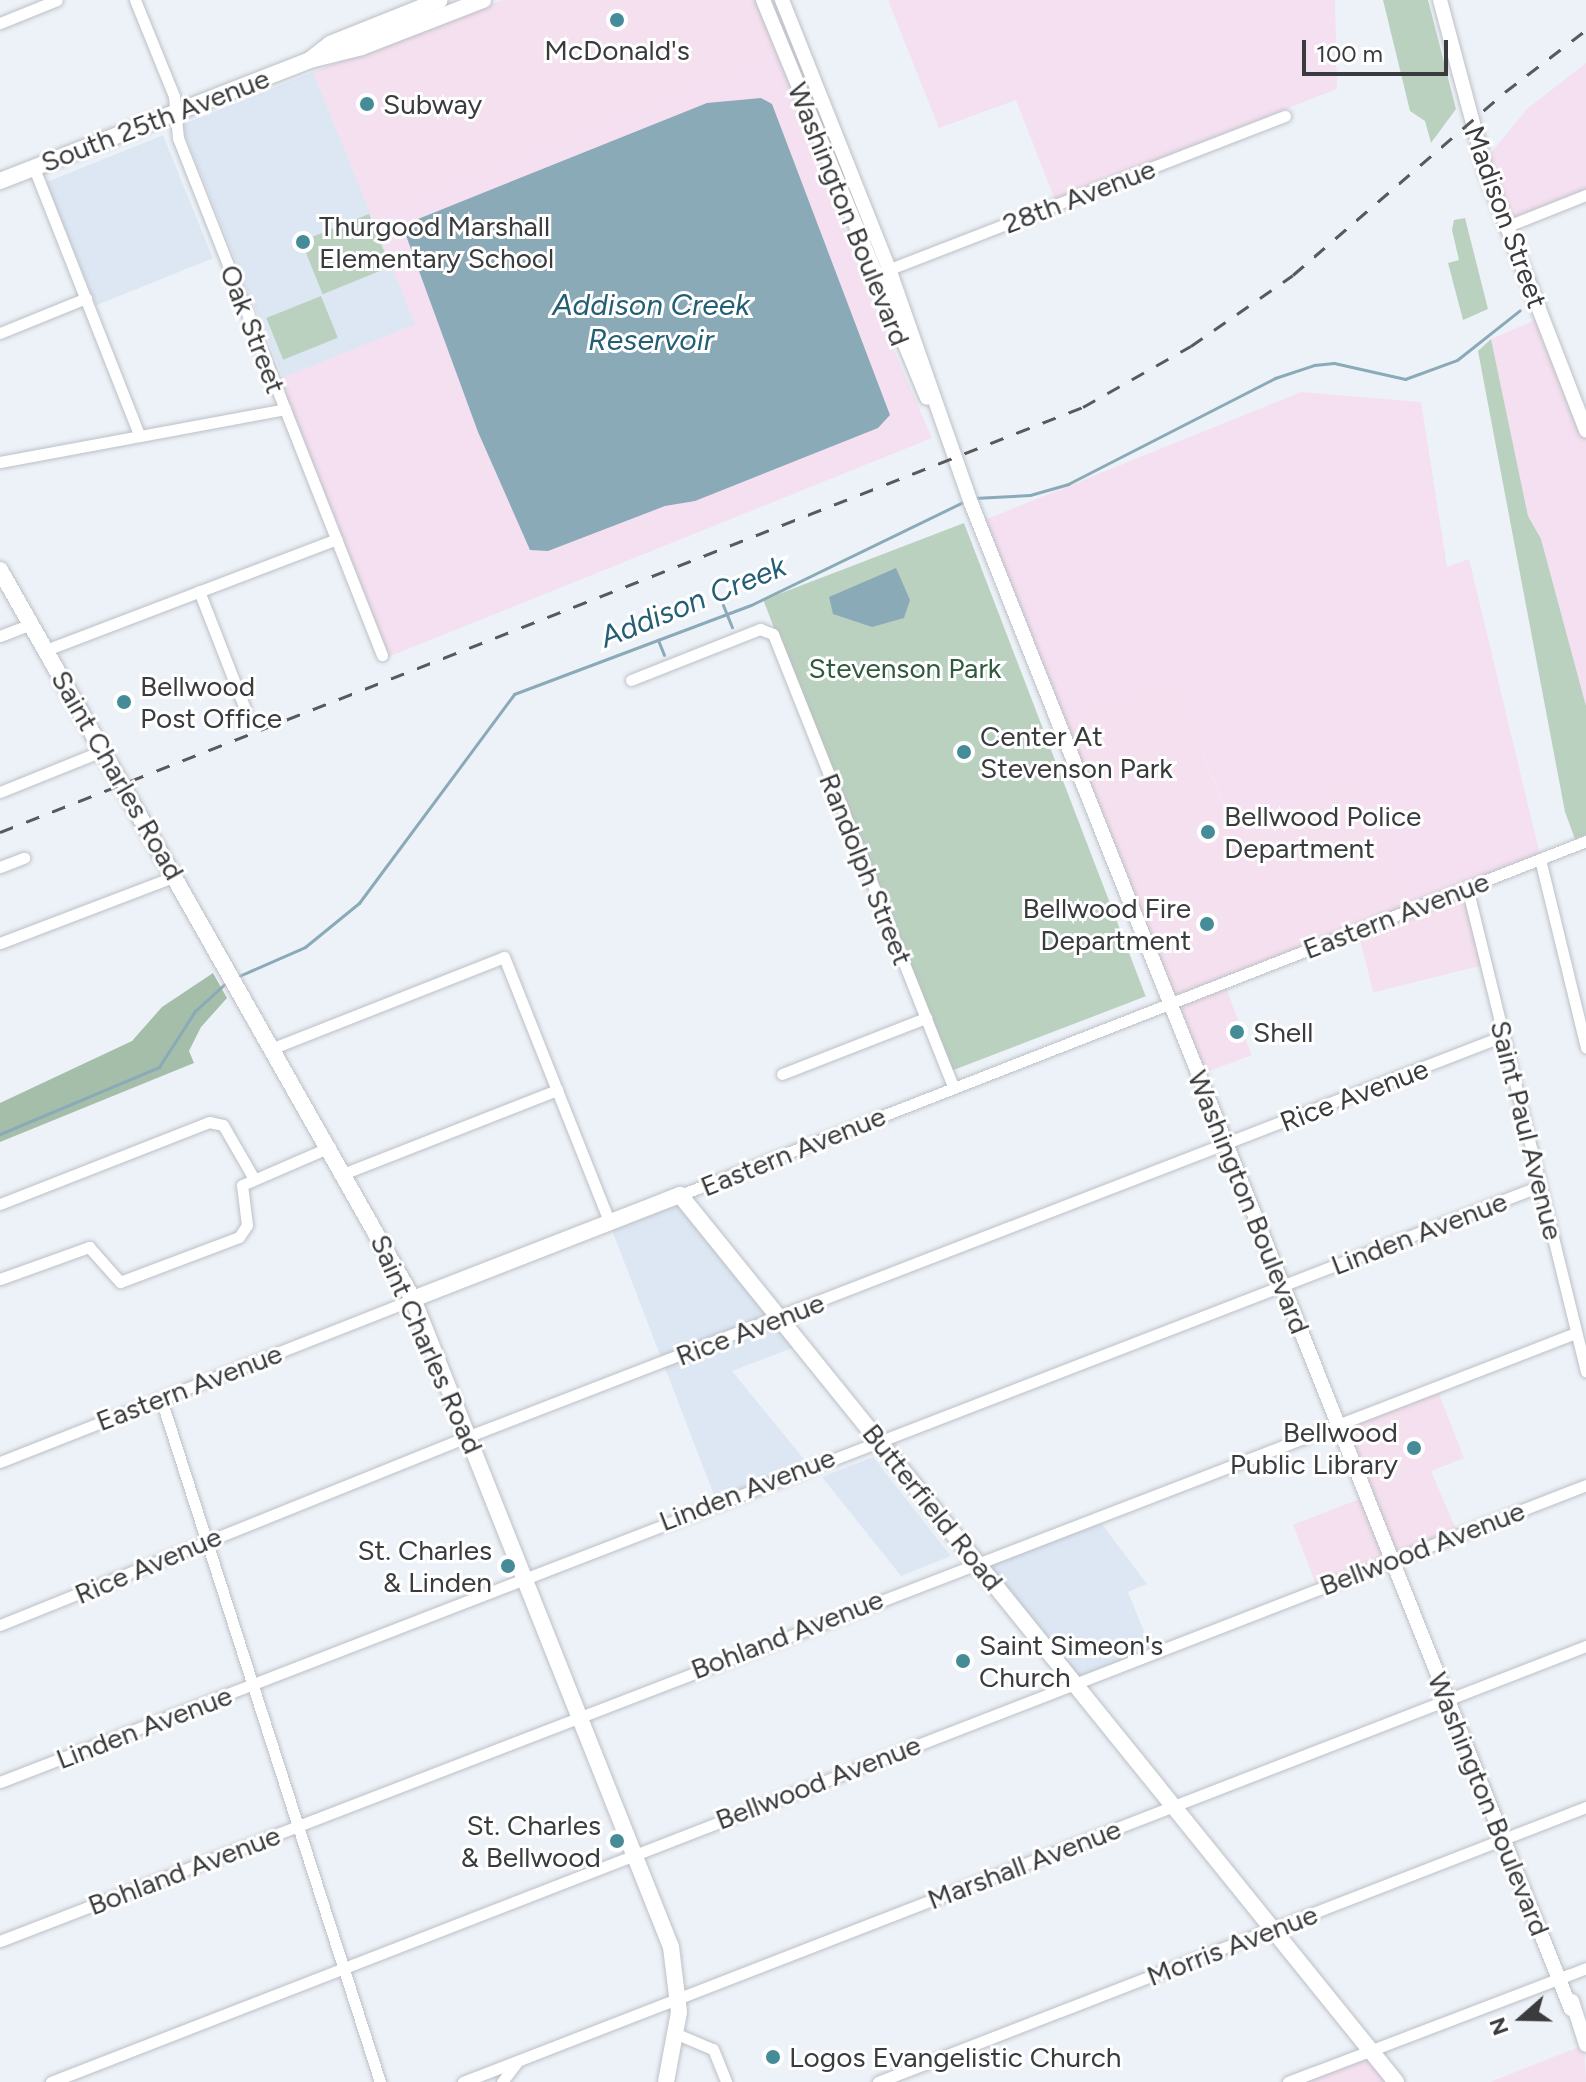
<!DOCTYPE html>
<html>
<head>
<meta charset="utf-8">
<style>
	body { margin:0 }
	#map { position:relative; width:1586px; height:2082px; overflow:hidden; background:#edf2f8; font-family:Figtree,sans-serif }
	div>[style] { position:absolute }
	.commercial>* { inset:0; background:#f5e0ef; transform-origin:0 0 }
	.industrial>* { inset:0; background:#f4e0f0 }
	.built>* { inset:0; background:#dde7f3; transform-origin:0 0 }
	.green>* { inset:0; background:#bbd1c0; transform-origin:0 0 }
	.forest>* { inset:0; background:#a4beaa }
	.water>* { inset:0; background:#8aaab8 }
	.stream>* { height:3px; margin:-1.5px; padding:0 1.5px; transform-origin:1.5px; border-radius:1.5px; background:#8aaab8 }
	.roads { filter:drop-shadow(0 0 2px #bcc0c6) drop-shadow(0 0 2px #bcc0c6) }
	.minor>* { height:11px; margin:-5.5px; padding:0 5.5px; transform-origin:5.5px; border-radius:5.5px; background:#fff }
	.tertiary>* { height:14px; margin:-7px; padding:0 7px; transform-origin:7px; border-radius:7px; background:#fff }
	.secondary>* { height:16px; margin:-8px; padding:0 8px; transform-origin:8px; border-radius:8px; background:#fff }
	.rail>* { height:3px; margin-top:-1.5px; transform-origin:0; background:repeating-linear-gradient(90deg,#57595c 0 14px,transparent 0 28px) }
	.dots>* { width:22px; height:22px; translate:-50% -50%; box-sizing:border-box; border:4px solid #fff; border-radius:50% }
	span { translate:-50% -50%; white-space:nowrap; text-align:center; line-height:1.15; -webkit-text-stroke:6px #fff; paint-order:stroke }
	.poi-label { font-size:28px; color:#393b3d }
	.left { translate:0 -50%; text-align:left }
	.right { translate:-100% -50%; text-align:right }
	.street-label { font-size:28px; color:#393b3d }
	.park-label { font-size:28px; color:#2f5a3c }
	.water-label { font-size:30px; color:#235e74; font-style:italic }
	.north { position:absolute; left:1482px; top:1978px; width:80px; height:80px; -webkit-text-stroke:6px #fff; paint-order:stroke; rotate:250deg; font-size:22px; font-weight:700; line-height:32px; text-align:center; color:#393b3d }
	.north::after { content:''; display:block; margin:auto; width:28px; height:36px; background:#393b3d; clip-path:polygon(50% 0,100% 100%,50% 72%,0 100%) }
	.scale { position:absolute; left:1302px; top:40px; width:146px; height:36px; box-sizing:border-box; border:4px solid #393b3d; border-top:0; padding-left:10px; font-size:24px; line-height:28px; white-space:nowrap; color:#393b3d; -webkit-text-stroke:6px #fff; paint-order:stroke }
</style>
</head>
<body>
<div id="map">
	<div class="commercial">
		<div style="clip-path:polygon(503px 0,756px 0,778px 54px,370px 216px,313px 72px)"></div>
		<div style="clip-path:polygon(1172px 680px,1233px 827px,1362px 780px,1412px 905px,1169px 1000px,1060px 723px)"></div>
		<div style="left:1466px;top:889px;width:78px;height:115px;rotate:76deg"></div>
		<div style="left:1224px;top:983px;width:77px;height:58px;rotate:69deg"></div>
		<div style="clip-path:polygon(1436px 1386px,1464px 1458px,1431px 1471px,1457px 1532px,1392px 1558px,1340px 1425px)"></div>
		<div style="left:1365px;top:1497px;width:66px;height:77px;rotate:69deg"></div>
		<div style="clip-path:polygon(1584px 2045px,1586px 2082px,1490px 2082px)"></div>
		<div style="clip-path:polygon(1369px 2052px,1394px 2082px,1310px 2082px,1306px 2076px)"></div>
	</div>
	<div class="industrial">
		<div style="clip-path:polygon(888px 0,1335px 0,1337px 89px,1055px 200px,1016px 100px,939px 128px)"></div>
		<div style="clip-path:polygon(778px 54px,869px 293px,932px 438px,388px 657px,279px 378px,412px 325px,370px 216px)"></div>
		<div style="clip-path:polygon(1586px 63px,1586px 191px,1507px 222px,1485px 160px,1527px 109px)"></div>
		<div style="clip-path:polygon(1538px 319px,1586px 438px,1586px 706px,1541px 539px,1528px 516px,1491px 339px)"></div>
		<div style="clip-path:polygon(1301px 392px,1421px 402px,1447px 567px,1469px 559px,1540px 855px,1412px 905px,1362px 780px,1234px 828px,1172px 680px,1060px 723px,982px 521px)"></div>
	</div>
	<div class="built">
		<div style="left:313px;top:72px;width:272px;height:142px;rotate:68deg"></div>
		<div style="left:163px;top:135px;width:133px;height:126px;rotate:68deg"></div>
		<div style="clip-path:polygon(680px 1197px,800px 1345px,732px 1371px,808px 1464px,717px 1503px,610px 1225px)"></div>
		<div style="clip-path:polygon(873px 1457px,951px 1556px,901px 1576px,822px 1477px)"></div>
		<div style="clip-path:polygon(1098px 1519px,1147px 1584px,1128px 1592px,1152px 1651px,1075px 1682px,979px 1561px)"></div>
	</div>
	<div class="green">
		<div style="clip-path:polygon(1383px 0,1428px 0,1456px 109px,1431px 143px,1425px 121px,1410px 111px)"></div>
		<div style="left:369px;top:214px;width:57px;height:73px;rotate:68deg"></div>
		<div style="clip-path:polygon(1465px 218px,1488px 309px,1463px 320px,1448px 263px,1459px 260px,1452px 230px,1454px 220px)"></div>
		<div style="left:321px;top:296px;width:45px;height:59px;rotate:68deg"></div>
		<div style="clip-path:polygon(1491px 339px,1528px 516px,1541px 539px,1586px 706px,1586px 835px,1575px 839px,1565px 812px,1478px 351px)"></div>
		<div style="left:964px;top:523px;width:507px;height:215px;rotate:69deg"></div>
	</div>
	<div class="forest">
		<div style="clip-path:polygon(213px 973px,227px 998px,201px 1027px,189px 1051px,194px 1063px,0 1142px,0 1103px,132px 1041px,162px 1007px)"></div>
	</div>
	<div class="water">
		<div style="clip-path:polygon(761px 98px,772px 104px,890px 415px,878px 428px,695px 501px,665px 506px,548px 551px,530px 550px,478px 432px,404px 230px,413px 221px,707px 103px)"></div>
		<div style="clip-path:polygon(896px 568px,910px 600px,904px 618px,872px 627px,833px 614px,829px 597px)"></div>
	</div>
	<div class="stream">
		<div style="left:974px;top:498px;width:56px;rotate:-3.1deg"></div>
		<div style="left:1030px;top:495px;width:40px;rotate:-16deg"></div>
		<div style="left:1068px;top:484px;width:233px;rotate:-27.1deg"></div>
		<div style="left:1275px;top:378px;width:41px;rotate:-18.4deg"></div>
		<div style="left:1314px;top:365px;width:20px;rotate:-6deg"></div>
		<div style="left:1334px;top:363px;width:73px;rotate:12.7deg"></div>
		<div style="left:1405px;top:379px;width:55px;rotate:-20.1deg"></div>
		<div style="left:1457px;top:360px;width:80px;rotate:-38.4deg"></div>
		<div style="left:723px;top:605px;width:24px;rotate:68deg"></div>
		<div style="left:658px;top:640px;width:16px;rotate:68deg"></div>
		<div style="left:239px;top:976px;width:72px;rotate:-23.7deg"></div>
		<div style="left:305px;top:947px;width:70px;rotate:-39.2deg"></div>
		<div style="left:359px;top:903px;width:260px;rotate:-53.4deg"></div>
		<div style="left:514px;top:694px;width:253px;rotate:-20.6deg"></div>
		<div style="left:751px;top:605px;width:240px;rotate:-25.9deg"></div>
		<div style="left:0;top:1134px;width:173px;rotate:-22.8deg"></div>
		<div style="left:159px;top:1067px;width:67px;rotate:-57.3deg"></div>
		<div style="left:195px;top:1011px;width:45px;rotate:-42.3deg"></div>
	</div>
	<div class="roads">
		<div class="minor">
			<div style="left:135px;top:0;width:104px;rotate:67.9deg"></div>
			<div style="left:174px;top:96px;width:42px;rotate:84.6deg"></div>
			<div style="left:178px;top:138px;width:556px;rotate:68.47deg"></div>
			<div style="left:0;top:23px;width:61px;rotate:-22deg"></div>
			<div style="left:34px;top:168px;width:286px;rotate:68.5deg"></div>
			<div style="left:1505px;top:227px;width:87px;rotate:-21.6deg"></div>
			<div style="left:885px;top:271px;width:429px;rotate:-21.2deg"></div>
			<div style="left:0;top:333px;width:93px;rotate:-22.1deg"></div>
			<div style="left:0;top:462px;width:290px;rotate:-10.5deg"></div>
			<div style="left:199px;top:591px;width:127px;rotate:68.7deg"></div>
			<div style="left:0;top:636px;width:33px;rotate:-21deg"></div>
			<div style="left:46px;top:650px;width:311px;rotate:-20.9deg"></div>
			<div style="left:631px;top:680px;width:139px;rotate:-21.6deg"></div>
			<div style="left:760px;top:629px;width:14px;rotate:21deg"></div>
			<div style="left:773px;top:634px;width:487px;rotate:68.3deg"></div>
			<div style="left:0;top:792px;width:112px;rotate:-22deg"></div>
			<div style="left:1540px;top:859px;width:194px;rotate:76.3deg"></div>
			<div style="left:0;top:867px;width:26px;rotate:-21deg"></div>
			<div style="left:1467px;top:887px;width:499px;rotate:76.2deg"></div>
			<div style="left:0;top:943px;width:187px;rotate:-20.9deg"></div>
			<div style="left:273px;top:1048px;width:248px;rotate:-21.5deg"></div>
			<div style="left:504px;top:957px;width:286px;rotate:68.3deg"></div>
			<div style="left:782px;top:1074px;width:155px;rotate:-21.3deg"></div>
			<div style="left:345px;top:1173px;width:228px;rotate:-21.4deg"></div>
			<div style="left:680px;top:1195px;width:973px;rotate:-21.34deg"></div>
			<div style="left:0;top:1204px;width:225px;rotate:-21.4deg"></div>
			<div style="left:209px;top:1122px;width:14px;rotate:12deg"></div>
			<div style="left:223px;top:1125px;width:62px;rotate:60.1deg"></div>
			<div style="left:0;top:1279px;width:95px;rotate:-19.8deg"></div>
			<div style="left:89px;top:1247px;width:47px;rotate:48.5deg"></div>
			<div style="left:120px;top:1282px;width:127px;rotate:-20.7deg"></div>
			<div style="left:239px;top:1237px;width:14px;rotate:-56deg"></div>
			<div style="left:247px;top:1225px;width:40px;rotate:-97.1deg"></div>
			<div style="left:242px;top:1185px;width:96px;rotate:-23.4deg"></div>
			<div style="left:161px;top:1399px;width:717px;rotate:72.22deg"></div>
			<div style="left:0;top:1462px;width:444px;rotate:-21.5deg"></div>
			<div style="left:0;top:1625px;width:506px;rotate:-21.95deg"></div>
			<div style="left:469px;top:1436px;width:1109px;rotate:-21.15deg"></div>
			<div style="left:0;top:1782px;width:1651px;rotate:-21.16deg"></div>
			<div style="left:0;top:1941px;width:1689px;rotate:-21.1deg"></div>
			<div style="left:677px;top:2034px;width:39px;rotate:23deg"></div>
			<div style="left:713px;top:2049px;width:35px;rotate:68deg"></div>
			<div style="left:51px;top:2082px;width:1647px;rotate:-21.25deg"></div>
			<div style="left:463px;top:2082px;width:1205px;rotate:-21.22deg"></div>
			<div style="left:502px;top:2082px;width:25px;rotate:-53deg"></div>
			<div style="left:878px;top:2082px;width:760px;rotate:-21.23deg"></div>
			<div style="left:1288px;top:2082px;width:319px;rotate:-20.9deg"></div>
		</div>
		<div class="tertiary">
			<div style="left:763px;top:0;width:430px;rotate:67.6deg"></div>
			<div style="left:782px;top:0;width:289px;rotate:68.3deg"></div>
			<div style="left:889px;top:269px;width:248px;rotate:70.7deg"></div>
			<div style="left:971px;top:503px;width:1621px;rotate:68.28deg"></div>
			<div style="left:1440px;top:0;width:181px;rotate:75deg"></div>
			<div style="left:1487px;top:175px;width:274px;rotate:68.8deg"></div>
			<div style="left:1572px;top:2001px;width:46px;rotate:72.3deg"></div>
		</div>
		<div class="secondary">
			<div style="left:311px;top:59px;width:24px;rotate:-38deg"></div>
			<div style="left:330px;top:44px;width:118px;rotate:-21.8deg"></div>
			<div style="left:0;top:181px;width:333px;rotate:-21.3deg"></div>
			<div style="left:310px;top:60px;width:54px;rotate:-14deg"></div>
			<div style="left:362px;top:47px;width:130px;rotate:-21.2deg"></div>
			<div style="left:0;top:570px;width:838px;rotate:60.47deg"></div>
			<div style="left:413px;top:1299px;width:697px;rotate:68.29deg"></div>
			<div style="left:671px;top:1947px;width:65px;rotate:83deg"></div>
			<div style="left:679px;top:2012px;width:71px;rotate:100.5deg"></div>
			<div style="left:413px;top:1299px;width:287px;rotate:-21.3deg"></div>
			<div style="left:680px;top:1195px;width:1140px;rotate:51.09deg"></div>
		</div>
	</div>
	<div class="rail">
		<div style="left:0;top:832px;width:1163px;rotate:-21.43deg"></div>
		<div style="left:1083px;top:407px;width:124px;rotate:-29.5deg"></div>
		<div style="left:1191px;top:346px;width:124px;rotate:-34.8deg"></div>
		<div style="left:1293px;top:275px;width:280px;rotate:-40.8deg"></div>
		<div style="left:1505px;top:92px;width:102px;rotate:-37.4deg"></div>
	</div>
	<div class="dots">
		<div style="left:617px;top:20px;background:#468b98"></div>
		<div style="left:367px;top:104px;background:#468b98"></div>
		<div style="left:303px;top:242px;background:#468b98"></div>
		<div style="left:124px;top:702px;background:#468b98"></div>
		<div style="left:964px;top:752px;background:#468b98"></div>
		<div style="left:1208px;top:832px;background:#468b98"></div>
		<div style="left:1207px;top:924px;background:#468b98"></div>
		<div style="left:1237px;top:1032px;background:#468b98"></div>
		<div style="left:1414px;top:1448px;background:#468b98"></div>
		<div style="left:508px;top:1566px;background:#468b98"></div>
		<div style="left:963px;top:1661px;background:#468b98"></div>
		<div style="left:617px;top:1841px;background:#468b98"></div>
		<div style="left:773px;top:2057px;background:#468b98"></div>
	</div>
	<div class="poi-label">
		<span style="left:617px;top:50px">McDonald's</span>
		<span class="left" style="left:383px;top:104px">Subway</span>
		<span class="left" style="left:319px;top:242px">Thurgood Marshall<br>Elementary School</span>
		<span class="left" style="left:140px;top:702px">Bellwood<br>Post Office</span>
		<span class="left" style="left:980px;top:752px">Center At<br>Stevenson Park</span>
		<span class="left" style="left:1224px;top:832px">Bellwood Police<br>Department</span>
		<span class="right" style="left:1191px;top:924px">Bellwood Fire<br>Department</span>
		<span class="left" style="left:1253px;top:1032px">Shell</span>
		<span class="right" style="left:1398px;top:1448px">Bellwood<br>Public Library</span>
		<span class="right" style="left:492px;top:1566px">St. Charles<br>&amp; Linden</span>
		<span class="left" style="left:979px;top:1661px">Saint Simeon's<br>Church</span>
		<span class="right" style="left:601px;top:1841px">St. Charles<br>&amp; Bellwood</span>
		<span class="left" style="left:789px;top:2057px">Logos Evangelistic Church</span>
	</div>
	<div class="street-label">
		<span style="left:155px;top:120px;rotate:-21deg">South 25th Avenue</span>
		<span style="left:1079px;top:196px;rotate:-21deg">28th Avenue</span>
		<span style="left:849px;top:214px;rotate:68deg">Washington Boulevard</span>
		<span style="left:1506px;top:217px;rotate:70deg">Madison Street</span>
		<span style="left:253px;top:329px;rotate:69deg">Oak Street</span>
		<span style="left:118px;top:775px;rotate:60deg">Saint Charles Road</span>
		<span style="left:866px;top:869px;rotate:68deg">Randolph Street</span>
		<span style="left:1396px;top:915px;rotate:-21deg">Eastern Avenue</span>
		<span style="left:1354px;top:1095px;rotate:-21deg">Rice Avenue</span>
		<span style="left:1527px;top:1130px;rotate:76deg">Saint Paul Avenue</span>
		<span style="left:793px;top:1151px;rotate:-22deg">Eastern Avenue</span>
		<span style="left:1249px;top:1202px;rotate:68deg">Washington Boulevard</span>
		<span style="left:1419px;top:1233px;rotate:-21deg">Linden Avenue</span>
		<span style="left:750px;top:1329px;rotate:-21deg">Rice Avenue</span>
		<span style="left:427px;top:1344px;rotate:66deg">Saint Charles Road</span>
		<span style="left:189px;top:1387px;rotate:-21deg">Eastern Avenue</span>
		<span style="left:747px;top:1489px;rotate:-21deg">Linden Avenue</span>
		<span style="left:933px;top:1507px;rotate:51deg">Butterfield Road</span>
		<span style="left:1422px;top:1548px;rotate:-21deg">Bellwood Avenue</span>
		<span style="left:148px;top:1565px;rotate:-23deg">Rice Avenue</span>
		<span style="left:787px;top:1634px;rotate:-21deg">Bohland Avenue</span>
		<span style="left:144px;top:1727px;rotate:-21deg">Linden Avenue</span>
		<span style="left:818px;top:1782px;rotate:-21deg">Bellwood Avenue</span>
		<span style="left:1489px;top:1804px;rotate:68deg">Washington Boulevard</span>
		<span style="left:1024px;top:1864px;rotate:-21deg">Marshall Avenue</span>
		<span style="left:184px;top:1870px;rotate:-21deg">Bohland Avenue</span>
		<span style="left:1232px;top:1945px;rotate:-21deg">Morris Avenue</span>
	</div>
	<div class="park-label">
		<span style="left:905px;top:668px">Stevenson Park</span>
	</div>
	<div class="water-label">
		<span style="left:651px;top:322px">Addison Creek<br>Reservoir</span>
		<span style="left:693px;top:602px;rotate:-22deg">Addison Creek</span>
	</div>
	<div class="north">N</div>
	<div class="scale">100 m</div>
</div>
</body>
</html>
